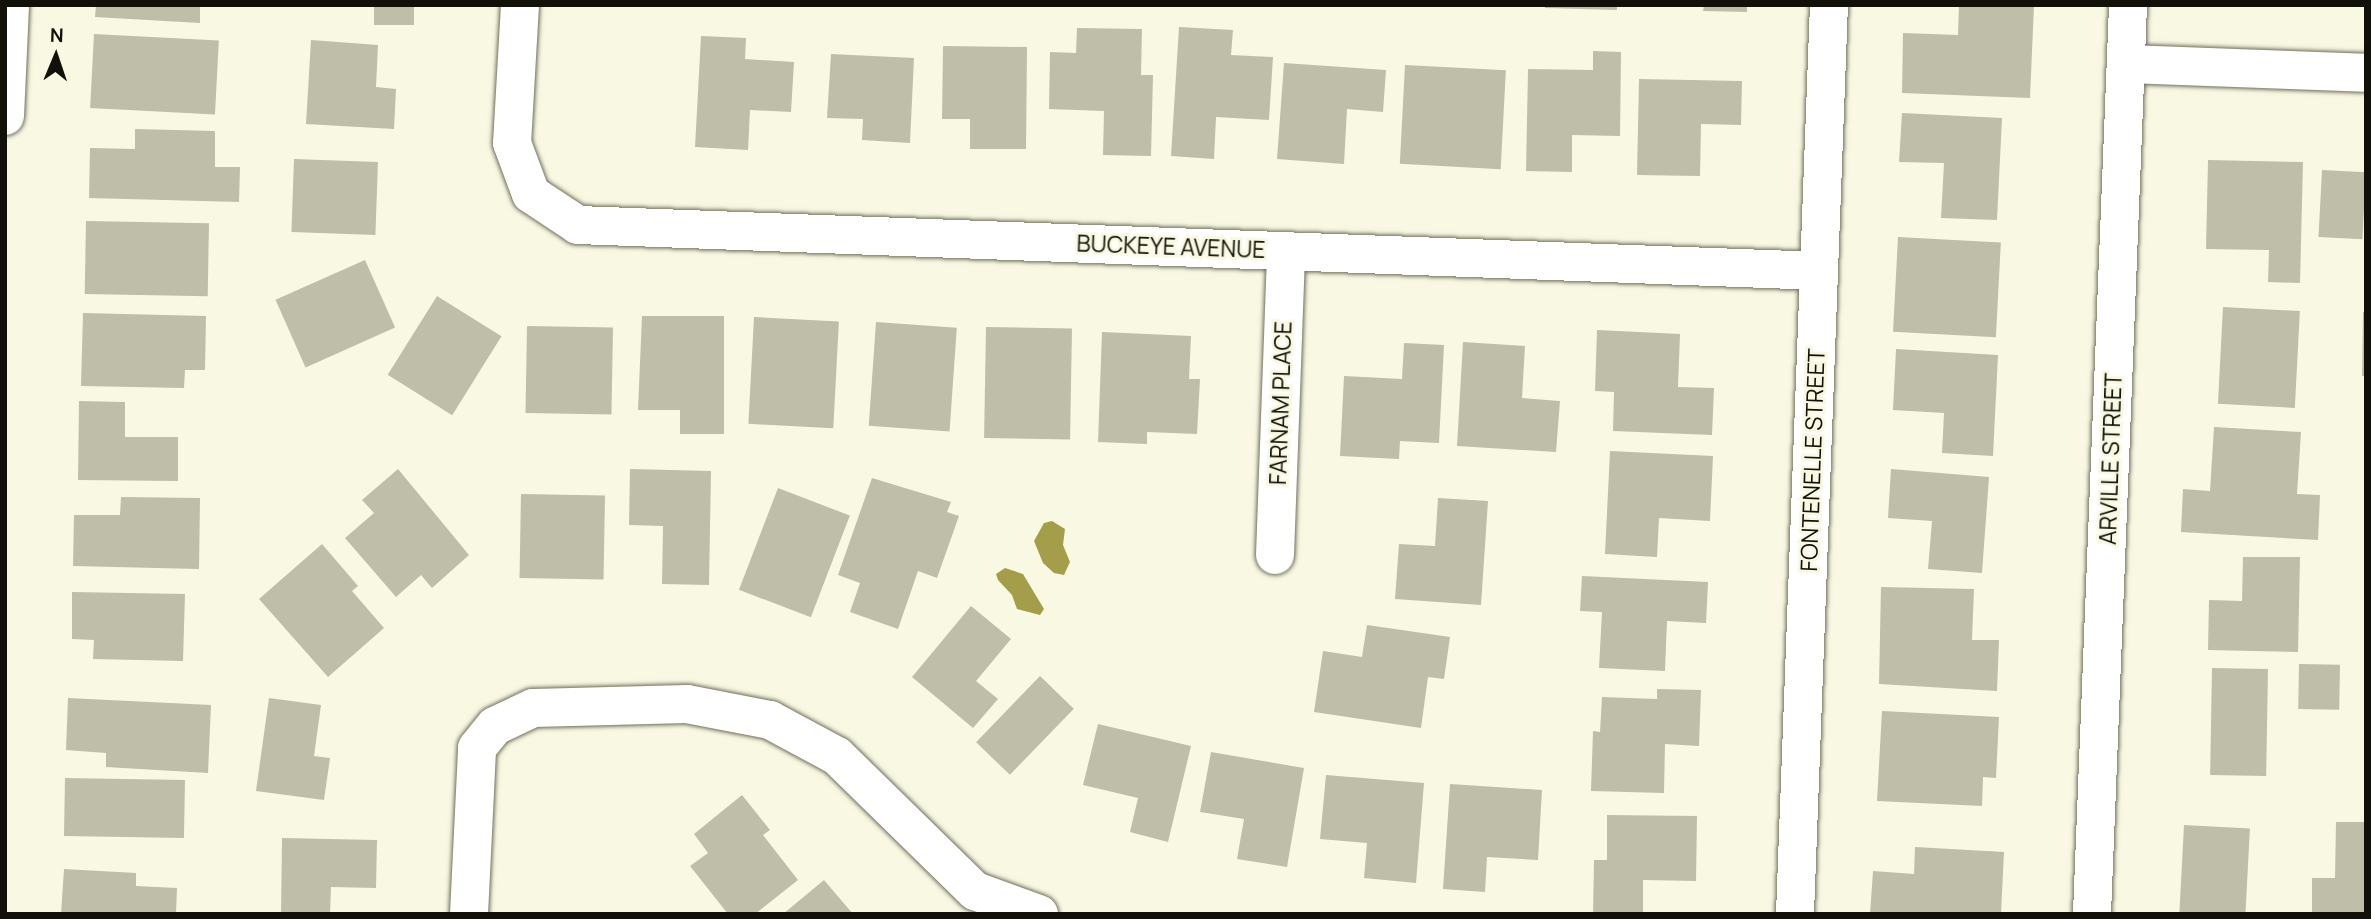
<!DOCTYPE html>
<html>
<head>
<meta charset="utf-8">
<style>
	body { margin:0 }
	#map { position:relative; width:2371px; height:919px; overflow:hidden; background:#f9f9e3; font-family:Manrope,sans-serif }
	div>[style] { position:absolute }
	.water>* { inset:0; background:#a49d49 }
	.building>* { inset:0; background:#bebea9; transform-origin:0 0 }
	.roads { filter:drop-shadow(0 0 2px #706f5d) drop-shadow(0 0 2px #706f5d) }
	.minor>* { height:38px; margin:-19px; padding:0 19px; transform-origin:19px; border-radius:19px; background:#fff }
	span { translate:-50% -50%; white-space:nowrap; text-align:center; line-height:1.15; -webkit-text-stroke:6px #f9f9e3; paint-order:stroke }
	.street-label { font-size:23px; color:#111009 }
	.frame { position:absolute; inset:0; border:7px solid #111009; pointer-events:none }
	.north { position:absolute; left:21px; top:21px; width:70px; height:70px; -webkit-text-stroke:5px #f9f9e3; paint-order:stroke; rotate:2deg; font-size:19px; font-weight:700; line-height:28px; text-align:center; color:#111009 }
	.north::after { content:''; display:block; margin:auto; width:24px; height:32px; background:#111009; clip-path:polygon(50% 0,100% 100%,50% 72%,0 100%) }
</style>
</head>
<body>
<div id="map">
	<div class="water">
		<div style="clip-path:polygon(1052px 521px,1065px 529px,1063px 545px,1070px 562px,1064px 575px,1054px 573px,1043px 563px,1034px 541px,1044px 523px)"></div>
		<div style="clip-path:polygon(1005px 568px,1023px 574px,1044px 609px,1040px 615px,1017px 609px,1012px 595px,998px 580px,996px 574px)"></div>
	</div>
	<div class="building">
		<div style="clip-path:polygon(96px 5px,200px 5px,200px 23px,95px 17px)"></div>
		<div style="left:374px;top:5px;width:40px;height:20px"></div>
		<div style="clip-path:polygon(1545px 5px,1617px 5px,1617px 10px,1545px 8px)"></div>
		<div style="clip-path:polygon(1704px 5px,1747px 5px,1747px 12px,1703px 11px)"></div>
		<div style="clip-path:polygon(1959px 5px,2034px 5px,2030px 98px,1902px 93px,1903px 33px,1958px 35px)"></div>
		<div style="clip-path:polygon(1179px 27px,1233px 30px,1231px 55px,1273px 57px,1269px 120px,1216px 117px,1214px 159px,1171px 156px)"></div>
		<div style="clip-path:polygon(1077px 28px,1142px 29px,1141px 75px,1153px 75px,1151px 156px,1103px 155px,1104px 111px,1049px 109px,1050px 52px,1076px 53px)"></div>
		<div style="left:94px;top:34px;width:125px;height:74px;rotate:3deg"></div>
		<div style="clip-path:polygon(701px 36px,746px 38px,745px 59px,794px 62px,791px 112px,750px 110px,748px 150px,695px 147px)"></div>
		<div style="clip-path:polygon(311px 40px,378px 45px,376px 87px,396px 89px,394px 129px,306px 124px)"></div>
		<div style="clip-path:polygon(943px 46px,1027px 47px,1026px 149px,970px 149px,970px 119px,942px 119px)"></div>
		<div style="clip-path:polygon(1593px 51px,1621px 52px,1620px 136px,1572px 135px,1572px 172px,1526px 171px,1528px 69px,1593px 70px)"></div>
		<div style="clip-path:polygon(831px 54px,914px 58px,910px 143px,862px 140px,863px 119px,827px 118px)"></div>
		<div style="clip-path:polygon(1284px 63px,1386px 70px,1383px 112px,1347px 109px,1344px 164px,1277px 159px)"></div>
		<div style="left:1405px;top:65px;width:101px;height:99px;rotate:3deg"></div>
		<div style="clip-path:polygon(1639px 79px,1742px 81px,1741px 125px,1701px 124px,1700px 176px,1637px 175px)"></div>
		<div style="clip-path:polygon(1902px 113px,2002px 118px,1997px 220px,1941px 218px,1944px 163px,1899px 162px)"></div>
		<div style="clip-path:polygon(135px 129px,215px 131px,215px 167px,240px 167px,239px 202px,89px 198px,90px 148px,135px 149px)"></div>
		<div style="left:294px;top:159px;width:84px;height:73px;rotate:2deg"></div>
		<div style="clip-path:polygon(2208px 160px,2303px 162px,2300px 283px,2268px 282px,2269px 250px,2206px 249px)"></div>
		<div style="left:2322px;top:170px;width:44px;height:67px;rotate:3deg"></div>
		<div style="left:86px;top:221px;width:123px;height:73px;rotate:1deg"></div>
		<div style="left:1898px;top:237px;width:103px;height:95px;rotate:3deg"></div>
		<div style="left:365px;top:260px;width:74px;height:98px;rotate:66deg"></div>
		<div style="left:437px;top:296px;width:76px;height:93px;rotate:32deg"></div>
		<div style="left:2223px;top:307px;width:77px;height:97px;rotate:3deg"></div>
		<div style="clip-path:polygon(2363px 312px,2366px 312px,2366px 376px,2362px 376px)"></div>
		<div style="clip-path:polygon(83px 313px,206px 316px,205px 370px,185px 370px,184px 388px,81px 386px)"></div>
		<div style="clip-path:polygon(642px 316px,724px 316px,724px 434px,680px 434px,680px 410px,638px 410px)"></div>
		<div style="left:754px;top:317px;width:85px;height:107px;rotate:3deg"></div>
		<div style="left:876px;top:322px;width:81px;height:104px;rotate:4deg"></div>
		<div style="left:527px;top:326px;width:86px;height:87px;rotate:1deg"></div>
		<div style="left:986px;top:327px;width:86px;height:111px;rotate:1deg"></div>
		<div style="clip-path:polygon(1597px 330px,1680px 334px,1678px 387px,1714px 388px,1712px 435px,1613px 431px,1614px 392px,1595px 391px)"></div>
		<div style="clip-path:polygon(1102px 332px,1191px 336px,1189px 379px,1200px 379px,1197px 434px,1147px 432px,1147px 444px,1098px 442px)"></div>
		<div style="clip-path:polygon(1463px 342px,1525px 346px,1522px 398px,1560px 401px,1556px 452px,1457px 446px)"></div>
		<div style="clip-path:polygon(1404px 343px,1444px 345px,1439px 443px,1400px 441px,1399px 459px,1340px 456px,1344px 376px,1402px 379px)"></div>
		<div style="clip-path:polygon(1896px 349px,1998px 355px,1993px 456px,1942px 453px,1944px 413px,1893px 410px)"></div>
		<div style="clip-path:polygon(79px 401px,125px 402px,125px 437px,178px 437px,178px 481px,78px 480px)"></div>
		<div style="clip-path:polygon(2214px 427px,2301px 432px,2297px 494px,2320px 495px,2318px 540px,2181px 532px,2183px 489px,2210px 491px)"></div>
		<div style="clip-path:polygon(1610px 451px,1713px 456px,1710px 521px,1659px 518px,1657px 557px,1605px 554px)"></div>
		<div style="clip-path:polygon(398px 469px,469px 555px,432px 588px,421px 575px,396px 597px,345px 538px,374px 513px,362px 500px)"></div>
		<div style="clip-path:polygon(630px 469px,711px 471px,709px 585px,662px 584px,663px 526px,629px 525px)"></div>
		<div style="clip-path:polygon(1891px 469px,1989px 477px,1982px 573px,1928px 569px,1932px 521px,1888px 518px)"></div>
		<div style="clip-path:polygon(872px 478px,951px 502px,947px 512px,959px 516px,937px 578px,918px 571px,898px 629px,850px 612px,860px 583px,838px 575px)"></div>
		<div style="left:778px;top:488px;width:77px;height:109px;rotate:21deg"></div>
		<div style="left:521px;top:494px;width:84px;height:84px;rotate:1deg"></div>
		<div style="clip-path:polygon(121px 497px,200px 498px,199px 569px,73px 566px,74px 515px,120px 515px)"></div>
		<div style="clip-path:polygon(1438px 498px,1488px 501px,1481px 605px,1395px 599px,1399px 544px,1435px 546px)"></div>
		<div style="clip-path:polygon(322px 544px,358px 586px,352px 591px,384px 628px,328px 677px,259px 599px)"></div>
		<div style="clip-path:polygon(2243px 557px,2300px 557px,2298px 652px,2208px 650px,2209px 600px,2242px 601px)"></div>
		<div style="clip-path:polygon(1582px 576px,1708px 582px,1706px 623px,1667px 621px,1665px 671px,1599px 668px,1602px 612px,1580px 611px)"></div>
		<div style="clip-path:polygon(1881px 587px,1974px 589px,1972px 640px,1999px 640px,1997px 691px,1879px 684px)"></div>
		<div style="clip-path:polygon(72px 592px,185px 594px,183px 661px,93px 659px,94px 640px,72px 639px)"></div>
		<div style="clip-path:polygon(971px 606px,1011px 639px,976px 681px,998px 699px,973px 728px,912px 677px)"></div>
		<div style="clip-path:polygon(1367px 625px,1450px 637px,1444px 679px,1428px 677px,1421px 728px,1314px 712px,1323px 651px,1362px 657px)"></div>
		<div style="left:2299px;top:664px;width:41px;height:45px;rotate:1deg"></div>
		<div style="left:2212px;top:668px;width:56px;height:107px;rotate:1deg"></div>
		<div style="left:1040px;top:676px;width:47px;height:92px;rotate:44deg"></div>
		<div style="clip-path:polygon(1657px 689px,1701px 690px,1699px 746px,1665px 744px,1664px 793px,1591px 791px,1593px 731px,1600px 732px,1602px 697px,1657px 699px)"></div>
		<div style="clip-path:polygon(68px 698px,211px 705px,208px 773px,106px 767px,106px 753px,66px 750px)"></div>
		<div style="clip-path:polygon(269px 698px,321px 705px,314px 756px,330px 758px,324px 800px,256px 791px)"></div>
		<div style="clip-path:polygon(1882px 711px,1999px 717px,1996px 778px,1983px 777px,1982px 806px,1877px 801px)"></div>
		<div style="clip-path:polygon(1098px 724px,1191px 746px,1168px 842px,1130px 832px,1138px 798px,1083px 785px)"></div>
		<div style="clip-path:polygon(1211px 752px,1304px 768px,1287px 867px,1237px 859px,1244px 819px,1200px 812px)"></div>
		<div style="clip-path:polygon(1326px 775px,1424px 783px,1416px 883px,1364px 878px,1367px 843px,1320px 839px)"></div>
		<div style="left:65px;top:778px;width:120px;height:58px;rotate:1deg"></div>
		<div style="clip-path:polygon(1450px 784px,1542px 790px,1538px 860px,1487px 857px,1485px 892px,1443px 889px)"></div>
		<div style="clip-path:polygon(742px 795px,770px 830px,763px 835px,798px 880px,755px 914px,728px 914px,690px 866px,708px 853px,694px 834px)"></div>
		<div style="clip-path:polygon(1607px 815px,1697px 816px,1696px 881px,1643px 880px,1643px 914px,1593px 914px,1594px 860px,1607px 860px)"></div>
		<div style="clip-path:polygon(2336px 822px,2366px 822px,2366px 914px,2312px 914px,2312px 878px,2335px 878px)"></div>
		<div style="left:2184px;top:825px;width:66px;height:89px;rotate:3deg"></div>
		<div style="clip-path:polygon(282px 838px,377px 840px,376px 888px,331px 887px,330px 914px,281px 914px)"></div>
		<div style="clip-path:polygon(1915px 847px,2004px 852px,2001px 914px,1870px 914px,1873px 871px,1914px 874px)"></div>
		<div style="clip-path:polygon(64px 869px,136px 873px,136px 886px,177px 888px,176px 914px,61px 914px)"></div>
		<div style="clip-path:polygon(824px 880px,853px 914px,783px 914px)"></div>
	</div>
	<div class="roads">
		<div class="minor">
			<div style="left:520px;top:5px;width:138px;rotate:93.3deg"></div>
			<div style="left:512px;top:143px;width:54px;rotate:69.6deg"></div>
			<div style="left:531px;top:194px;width:56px;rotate:33.4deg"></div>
			<div style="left:578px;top:225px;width:1242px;rotate:2.12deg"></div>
			<div style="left:2126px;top:64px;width:240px;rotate:2.1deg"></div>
			<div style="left:5px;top:116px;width:111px;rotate:-87.4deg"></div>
			<div style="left:1275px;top:555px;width:304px;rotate:-87.9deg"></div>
			<div style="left:469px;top:914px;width:166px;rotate:-87.2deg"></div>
			<div style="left:477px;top:748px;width:28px;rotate:-51deg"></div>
			<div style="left:495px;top:726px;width:42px;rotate:-25.3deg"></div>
			<div style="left:533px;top:708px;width:154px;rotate:-1.5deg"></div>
			<div style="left:687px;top:704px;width:85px;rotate:10.9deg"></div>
			<div style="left:770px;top:720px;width:76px;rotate:28.2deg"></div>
			<div style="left:837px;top:756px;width:193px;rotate:44.4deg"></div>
			<div style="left:975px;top:891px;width:68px;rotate:19.8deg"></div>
			<div style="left:1795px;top:914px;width:910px;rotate:-87.86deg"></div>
			<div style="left:2092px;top:914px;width:910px;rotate:-87.73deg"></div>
		</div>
	</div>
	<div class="street-label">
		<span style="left:1171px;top:246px;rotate:2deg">BUCKEYE AVENUE</span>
		<span style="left:1280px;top:403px;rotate:-88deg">FARNAM PLACE</span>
		<span style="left:2110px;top:459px;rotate:-88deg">ARVILLE STREET</span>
		<span style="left:1812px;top:460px;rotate:-88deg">FONTENELLE STREET</span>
	</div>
	<div class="frame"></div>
	<div class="north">N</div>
</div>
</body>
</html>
